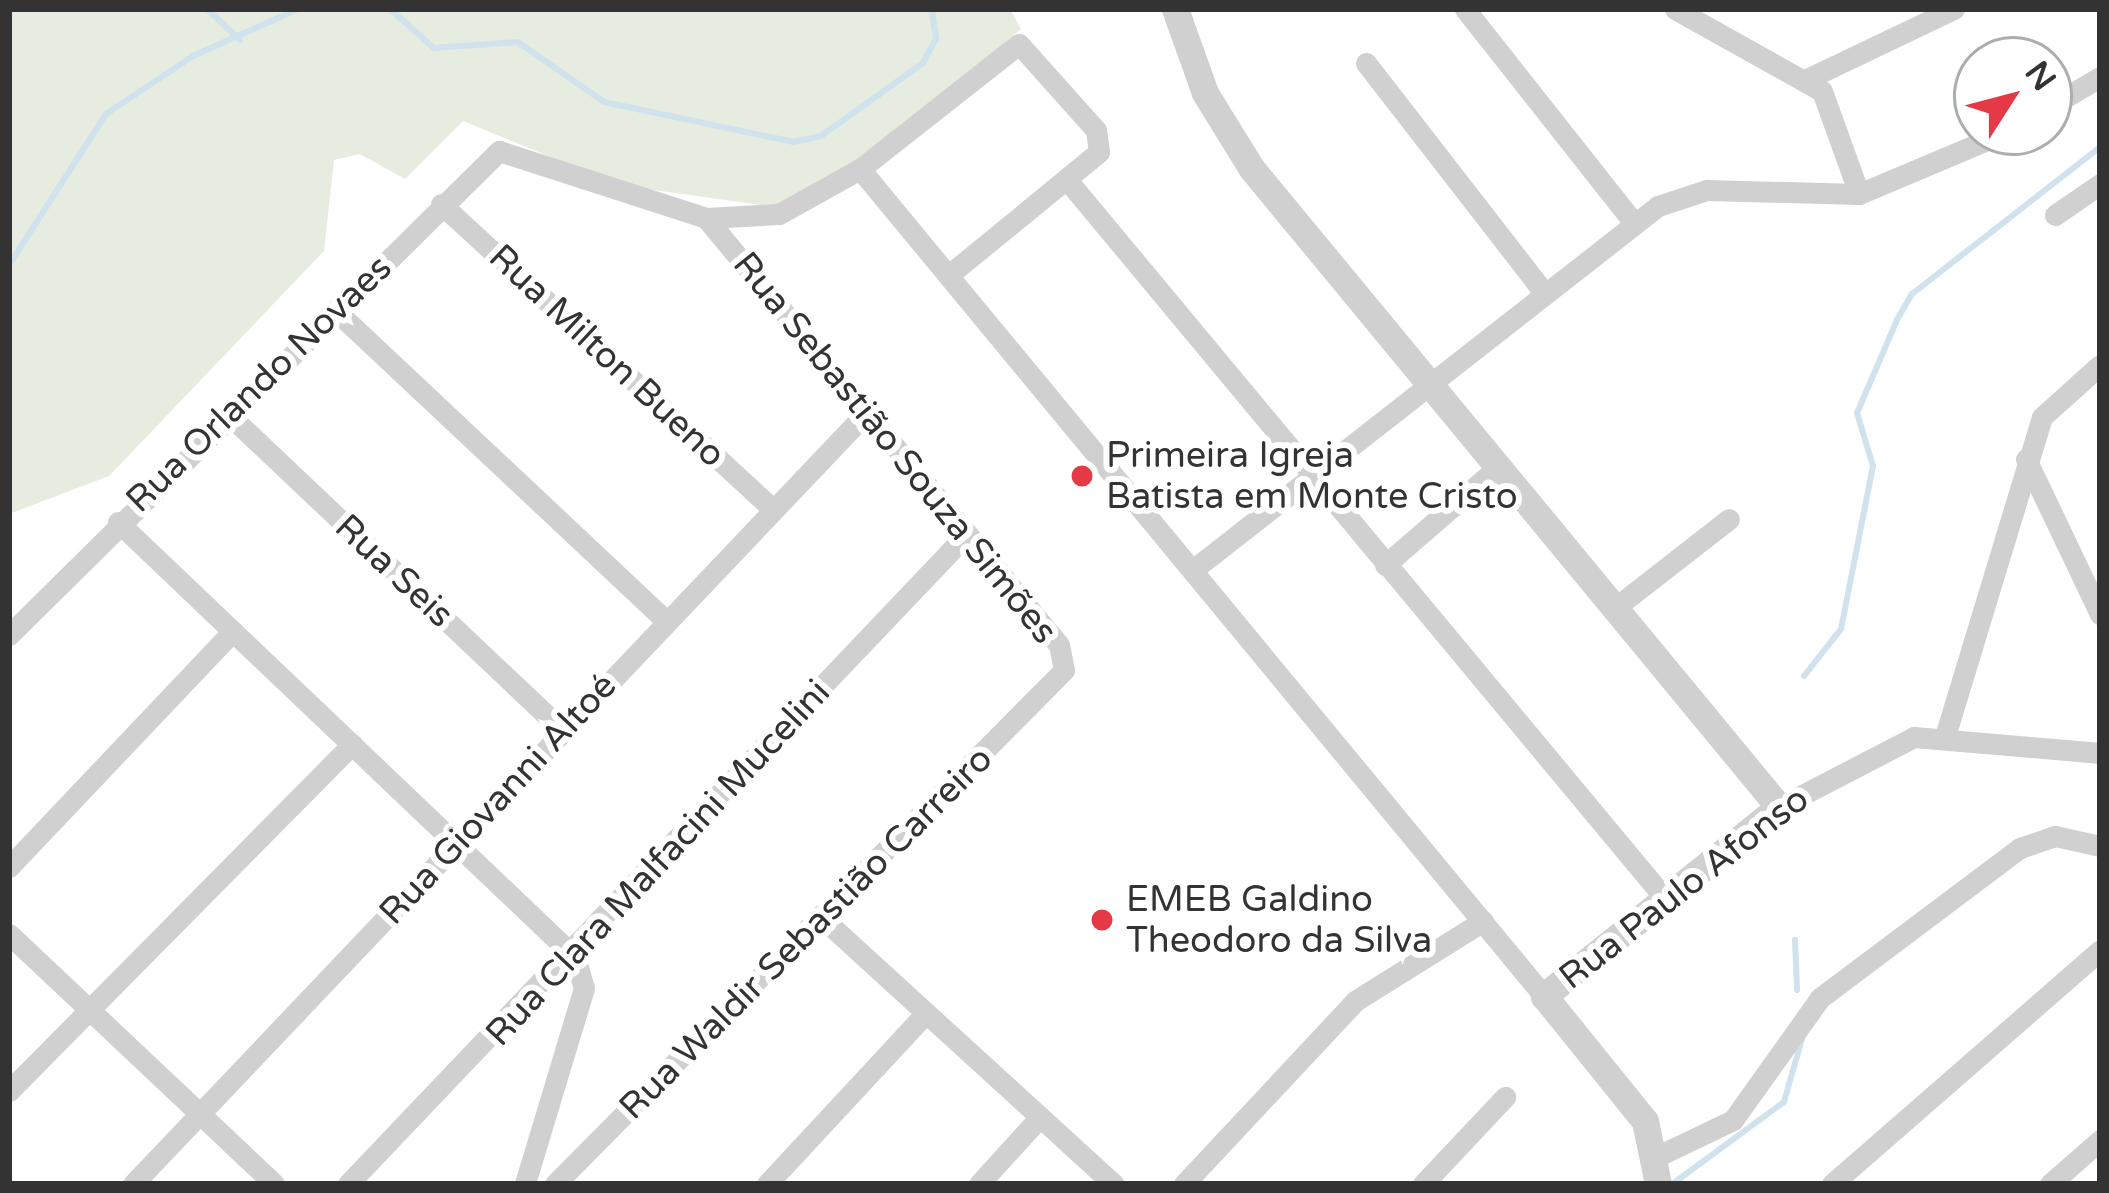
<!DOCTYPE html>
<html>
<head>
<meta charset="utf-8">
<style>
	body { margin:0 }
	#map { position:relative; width:2109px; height:1193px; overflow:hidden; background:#fff; font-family:"Varela Round",sans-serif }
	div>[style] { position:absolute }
	.green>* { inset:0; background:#e6ecdf }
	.stream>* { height:6px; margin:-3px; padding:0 3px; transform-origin:3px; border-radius:3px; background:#cfe2ee }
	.minor>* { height:21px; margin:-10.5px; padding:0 10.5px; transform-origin:10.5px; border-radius:10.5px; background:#d0d0d0 }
	.tertiary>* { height:27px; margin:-13.5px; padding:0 13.5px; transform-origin:13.5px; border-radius:13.5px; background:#d0d0d0 }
	.dots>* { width:33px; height:33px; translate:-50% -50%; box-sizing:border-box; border:6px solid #fff; border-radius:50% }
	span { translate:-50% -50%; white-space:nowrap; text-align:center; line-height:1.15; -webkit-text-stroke:12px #fff; paint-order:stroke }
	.street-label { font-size:36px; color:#333 }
	.poi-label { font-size:36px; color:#333 }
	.left { translate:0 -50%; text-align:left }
	.frame { position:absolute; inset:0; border:12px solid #333; pointer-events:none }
	.north { position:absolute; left:1953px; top:36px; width:120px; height:120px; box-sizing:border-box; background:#fff; border:3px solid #adadad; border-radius:50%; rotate:54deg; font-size:33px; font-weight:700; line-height:48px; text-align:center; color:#333 }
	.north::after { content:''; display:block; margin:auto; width:42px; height:54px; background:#e63946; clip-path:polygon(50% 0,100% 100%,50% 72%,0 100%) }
</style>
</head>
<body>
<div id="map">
	<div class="green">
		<div style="clip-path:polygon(9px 9px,1010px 9px,1021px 29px,874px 153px,775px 207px,619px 185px,463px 121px,405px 179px,360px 154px,334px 160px,324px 251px,109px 476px,9px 514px)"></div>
	</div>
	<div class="stream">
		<div style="left:207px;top:9px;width:45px;rotate:43.2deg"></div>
		<div style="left:390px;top:9px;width:59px;rotate:41.6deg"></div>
		<div style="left:434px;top:48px;width:84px;rotate:-4.1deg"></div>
		<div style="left:518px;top:42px;width:105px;rotate:34.9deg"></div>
		<div style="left:604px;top:102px;width:193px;rotate:11.9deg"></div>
		<div style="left:793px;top:142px;width:29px;rotate:-12deg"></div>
		<div style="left:821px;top:136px;width:125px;rotate:-35.6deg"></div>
		<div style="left:923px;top:63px;width:27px;rotate:-62deg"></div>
		<div style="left:936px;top:39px;width:30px;rotate:-98deg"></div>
		<div style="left:9px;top:265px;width:179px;rotate:-57.3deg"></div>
		<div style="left:106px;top:114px;width:105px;rotate:-33.7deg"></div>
		<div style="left:193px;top:56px;width:115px;rotate:-24.1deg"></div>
		<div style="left:1804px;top:676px;width:60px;rotate:-51.8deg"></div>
		<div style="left:1841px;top:629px;width:166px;rotate:-78.9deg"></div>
		<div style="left:1873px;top:466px;width:55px;rotate:-106.8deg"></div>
		<div style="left:1857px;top:413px;width:103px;rotate:-66.7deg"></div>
		<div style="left:1898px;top:318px;width:28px;rotate:-60deg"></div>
		<div style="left:1912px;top:294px;width:239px;rotate:-38deg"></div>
		<div style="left:1795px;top:940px;width:50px;rotate:87.7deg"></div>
		<div style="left:1675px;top:1182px;width:135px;rotate:-36.3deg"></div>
		<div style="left:1784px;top:1102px;width:66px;rotate:-74.1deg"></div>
	</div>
	<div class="minor">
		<div style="left:1465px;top:9px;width:273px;rotate:51.7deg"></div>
		<div style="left:1675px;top:9px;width:168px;rotate:29.2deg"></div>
		<div style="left:1822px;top:91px;width:109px;rotate:70.2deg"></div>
		<div style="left:1366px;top:63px;width:292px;rotate:52.2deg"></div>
		<div style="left:1807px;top:79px;width:163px;rotate:-25.5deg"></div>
		<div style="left:2049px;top:107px;width:59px;rotate:-30.5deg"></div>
		<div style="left:860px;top:169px;width:1073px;rotate:50.41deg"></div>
		<div style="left:1068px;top:181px;width:929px;rotate:50.24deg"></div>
		<div style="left:441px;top:204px;width:449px;rotate:42.6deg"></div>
		<div style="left:2055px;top:215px;width:55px;rotate:-34.6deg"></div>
		<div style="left:335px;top:310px;width:453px;rotate:43.2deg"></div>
		<div style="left:227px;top:413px;width:461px;rotate:43.4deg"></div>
		<div style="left:2026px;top:459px;width:172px;rotate:64.5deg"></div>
		<div style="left:118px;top:522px;width:631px;rotate:43.59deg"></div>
		<div style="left:575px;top:957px;width:32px;rotate:74deg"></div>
		<div style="left:584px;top:988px;width:205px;rotate:106.8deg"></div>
		<div style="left:1199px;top:565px;width:583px;rotate:-38.03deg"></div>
		<div style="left:1658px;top:206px;width:52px;rotate:-18.1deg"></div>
		<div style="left:1707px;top:190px;width:152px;rotate:1.5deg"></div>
		<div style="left:1859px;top:194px;width:160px;rotate:-22.9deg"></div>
		<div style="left:1385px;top:565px;width:150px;rotate:-40.9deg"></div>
		<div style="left:1616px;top:607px;width:143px;rotate:-37.9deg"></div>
		<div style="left:9px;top:635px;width:689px;rotate:-44.65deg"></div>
		<div style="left:499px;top:151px;width:218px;rotate:17.9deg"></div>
		<div style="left:706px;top:218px;width:73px;rotate:-3.1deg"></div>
		<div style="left:779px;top:214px;width:93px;rotate:-29.1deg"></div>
		<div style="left:860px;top:169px;width:202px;rotate:-38.2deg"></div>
		<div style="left:1019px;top:44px;width:115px;rotate:48.2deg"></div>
		<div style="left:1096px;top:130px;width:22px;rotate:82deg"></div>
		<div style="left:1099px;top:152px;width:191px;rotate:140.7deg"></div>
		<div style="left:1946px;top:733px;width:330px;rotate:-73.1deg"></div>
		<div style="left:2042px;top:417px;width:78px;rotate:-41.9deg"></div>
		<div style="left:1779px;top:807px;width:152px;rotate:-27.4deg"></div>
		<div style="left:1914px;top:737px;width:187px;rotate:4.9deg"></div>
		<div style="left:9px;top:867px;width:325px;rotate:-46.5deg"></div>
		<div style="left:820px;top:916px;width:398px;rotate:42.4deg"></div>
		<div style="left:9px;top:934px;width:364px;rotate:43.3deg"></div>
		<div style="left:9px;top:1091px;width:488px;rotate:-45.3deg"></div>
		<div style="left:1660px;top:1155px;width:81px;rotate:-25.6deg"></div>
		<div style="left:1733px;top:1120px;width:150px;rotate:-54.5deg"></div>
		<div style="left:1820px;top:998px;width:250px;rotate:-36.9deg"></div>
		<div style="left:2020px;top:848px;width:37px;rotate:-19deg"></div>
		<div style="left:2055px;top:836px;width:46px;rotate:12.5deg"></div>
		<div style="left:133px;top:1184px;width:1061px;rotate:-46.45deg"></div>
		<div style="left:348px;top:1184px;width:893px;rotate:-46.41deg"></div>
		<div style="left:555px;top:1184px;width:723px;rotate:-45.28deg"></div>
		<div style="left:1064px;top:670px;width:25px;rotate:-101deg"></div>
		<div style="left:1059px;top:645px;width:554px;rotate:-129.58deg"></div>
		<div style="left:767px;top:1184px;width:233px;rotate:-47.1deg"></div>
		<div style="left:979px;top:1184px;width:91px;rotate:-47.7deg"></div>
		<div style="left:1184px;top:1184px;width:250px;rotate:-46.9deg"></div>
		<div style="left:1355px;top:1001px;width:151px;rotate:-32deg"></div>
		<div style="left:1423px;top:1184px;width:120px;rotate:-46.7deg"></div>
		<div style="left:1832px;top:1184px;width:356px;rotate:-41.1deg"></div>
		<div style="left:2050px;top:1184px;width:67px;rotate:-41.3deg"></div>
	</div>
	<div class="tertiary">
		<div style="left:1175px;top:9px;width:89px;rotate:70.3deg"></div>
		<div style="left:1205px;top:93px;width:89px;rotate:58.3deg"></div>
		<div style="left:1252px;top:169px;width:828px;rotate:50.44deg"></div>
		<div style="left:1779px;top:807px;width:302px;rotate:141.2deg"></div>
		<div style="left:1544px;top:996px;width:161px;rotate:51.1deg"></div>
		<div style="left:1645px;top:1121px;width:64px;rotate:78.3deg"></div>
	</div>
	<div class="dots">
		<div style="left:1082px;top:476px;background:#e63946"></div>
		<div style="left:1102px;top:920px;background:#e63946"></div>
	</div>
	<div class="street-label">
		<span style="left:607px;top:356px;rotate:43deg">Rua Milton Bueno</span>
		<span style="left:259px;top:384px;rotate:-44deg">Rua Orlando Novaes</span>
		<span style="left:895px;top:448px;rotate:51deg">Rua Sebastião Souza Simões</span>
		<span style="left:394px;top:571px;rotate:43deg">Rua Seis</span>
		<span style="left:498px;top:799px;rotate:-47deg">Rua Giovanni Altoé</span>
		<span style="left:658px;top:863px;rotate:-47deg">Rua Clara Malfacini Mucelini</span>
		<span style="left:1684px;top:888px;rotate:-38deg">Rua Paulo Afonso</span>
		<span style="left:806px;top:933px;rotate:-45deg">Rua Waldir Sebastião Carreiro</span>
	</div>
	<div class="poi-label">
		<span class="left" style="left:1106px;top:476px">Primeira Igreja<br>Batista em Monte Cristo</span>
		<span class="left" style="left:1126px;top:920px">EMEB Galdino<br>Theodoro da Silva</span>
	</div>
	<div class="frame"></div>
	<div class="north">N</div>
</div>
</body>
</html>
